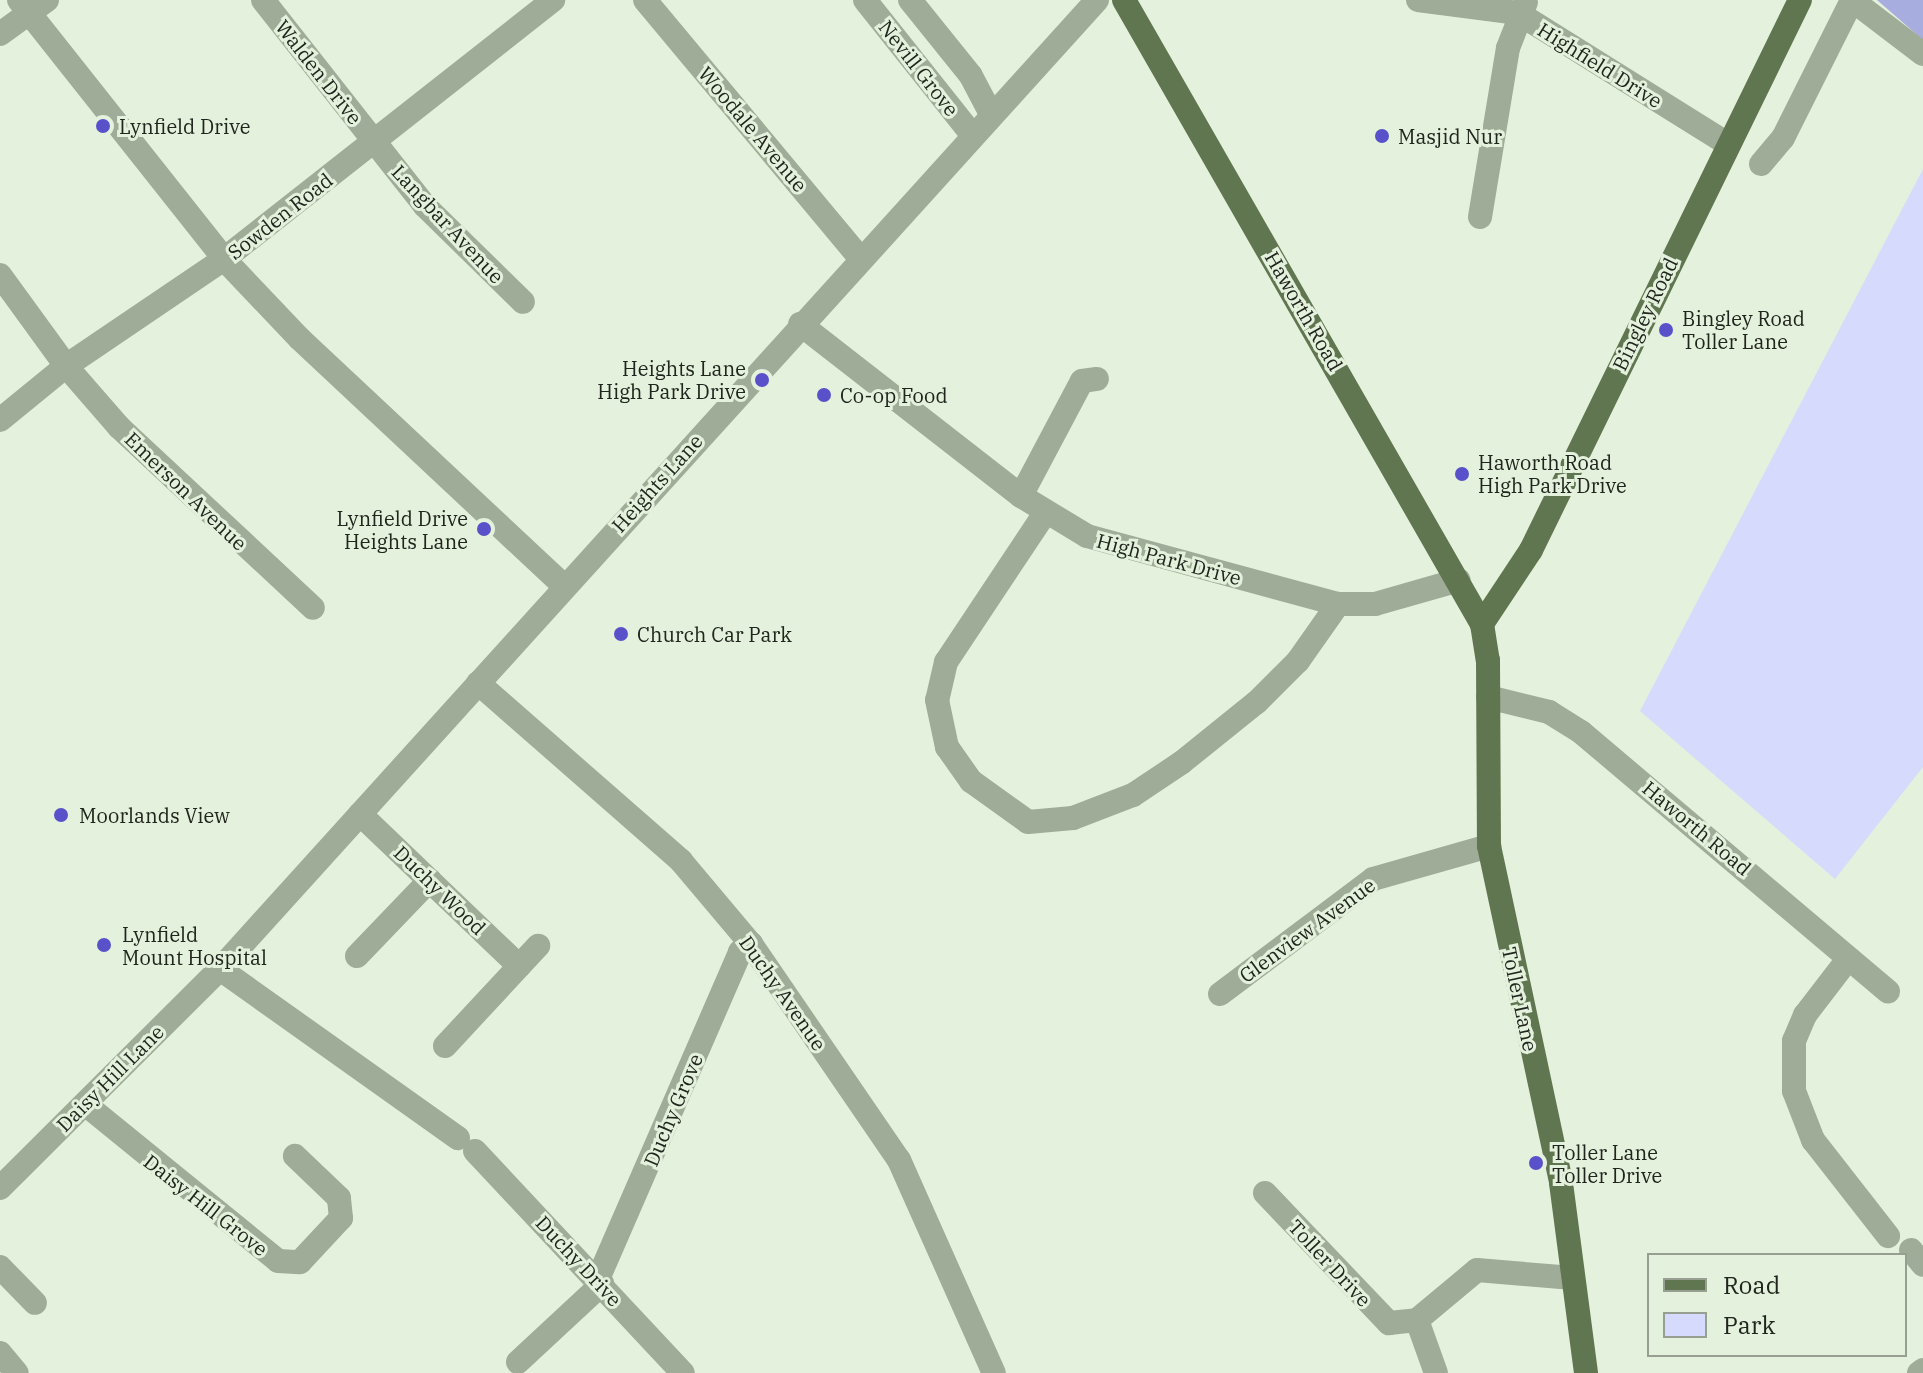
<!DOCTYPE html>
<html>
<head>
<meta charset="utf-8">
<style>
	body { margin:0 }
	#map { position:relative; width:1923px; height:1373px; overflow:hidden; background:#e4f1dc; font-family:"IBM Plex Serif",serif }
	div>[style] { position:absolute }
	.green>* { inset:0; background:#d6dafd }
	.forest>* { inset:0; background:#a8ade0 }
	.minor>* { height:24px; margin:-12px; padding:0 12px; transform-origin:12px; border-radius:12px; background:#9fac97 }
	.major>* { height:24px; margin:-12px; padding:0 12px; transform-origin:12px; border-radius:12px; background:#607650 }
	.dots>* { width:22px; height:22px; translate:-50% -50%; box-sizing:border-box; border:4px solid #e4f1dc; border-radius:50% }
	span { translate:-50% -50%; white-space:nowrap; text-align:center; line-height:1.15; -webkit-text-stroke:6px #e4f1dc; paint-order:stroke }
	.street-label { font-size:20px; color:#20251d }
	.poi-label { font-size:20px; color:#20251d }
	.left { translate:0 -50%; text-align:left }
	.right { translate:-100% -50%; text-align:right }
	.legend { position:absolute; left:1647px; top:1253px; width:260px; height:104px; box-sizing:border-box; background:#e4f1dc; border:2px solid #969f90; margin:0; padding:10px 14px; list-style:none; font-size:24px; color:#20251d }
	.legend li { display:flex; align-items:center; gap:16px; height:40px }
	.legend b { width:40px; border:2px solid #969f90 }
</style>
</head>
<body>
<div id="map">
	<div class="green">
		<div style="clip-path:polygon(1923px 169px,1923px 767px,1835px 879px,1640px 711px)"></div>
	</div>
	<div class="forest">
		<div style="clip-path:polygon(1877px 0,1923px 0,1923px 40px)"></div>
	</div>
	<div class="minor">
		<div style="left:19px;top:0;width:330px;rotate:51.6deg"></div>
		<div style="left:224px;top:259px;width:110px;rotate:46.5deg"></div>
		<div style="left:300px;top:339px;width:362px;rotate:43.1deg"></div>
		<div style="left:263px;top:0;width:262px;rotate:51.8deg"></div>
		<div style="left:425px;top:206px;width:137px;rotate:44.4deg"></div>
		<div style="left:645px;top:0;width:336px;rotate:50.2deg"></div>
		<div style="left:865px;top:0;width:174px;rotate:51.5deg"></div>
		<div style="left:910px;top:0;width:97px;rotate:51.2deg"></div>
		<div style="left:971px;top:76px;width:43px;rotate:62.2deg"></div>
		<div style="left:1418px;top:0;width:101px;rotate:7.4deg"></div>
		<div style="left:1518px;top:13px;width:248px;rotate:32deg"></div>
		<div style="left:1852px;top:0;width:89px;rotate:37.3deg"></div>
		<div style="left:0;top:34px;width:58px;rotate:-35.9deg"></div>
		<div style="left:1761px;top:164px;width:34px;rotate:-50deg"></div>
		<div style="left:1783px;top:138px;width:154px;rotate:-63.4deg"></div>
		<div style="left:1480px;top:217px;width:171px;rotate:-80.6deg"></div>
		<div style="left:1508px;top:48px;width:49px;rotate:-68.6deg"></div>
		<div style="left:0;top:275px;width:112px;rotate:54deg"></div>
		<div style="left:66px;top:366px;width:81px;rotate:49deg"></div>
		<div style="left:119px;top:427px;width:265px;rotate:43deg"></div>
		<div style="left:800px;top:324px;width:280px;rotate:37.9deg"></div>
		<div style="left:1021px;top:496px;width:77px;rotate:31.2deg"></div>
		<div style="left:1087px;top:536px;width:260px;rotate:15.2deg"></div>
		<div style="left:1338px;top:604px;width:37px"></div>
		<div style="left:1375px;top:604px;width:87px;rotate:-15.9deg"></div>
		<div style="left:0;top:420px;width:85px;rotate:-39.3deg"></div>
		<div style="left:66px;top:366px;width:191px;rotate:-34.1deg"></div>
		<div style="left:224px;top:259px;width:419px;rotate:-38.2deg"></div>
		<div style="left:1021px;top:496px;width:130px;rotate:-62.1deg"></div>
		<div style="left:1082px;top:381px;width:15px;rotate:-8deg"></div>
		<div style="left:1045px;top:513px;width:179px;rotate:123.6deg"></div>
		<div style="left:946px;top:662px;width:39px;rotate:103deg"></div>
		<div style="left:937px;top:700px;width:48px;rotate:78deg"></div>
		<div style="left:947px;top:747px;width:42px;rotate:54.8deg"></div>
		<div style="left:971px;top:781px;width:70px;rotate:35.7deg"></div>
		<div style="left:1028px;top:822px;width:45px;rotate:-5.1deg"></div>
		<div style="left:1073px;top:818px;width:64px;rotate:-21deg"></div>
		<div style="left:1133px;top:795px;width:58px;rotate:-33.7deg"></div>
		<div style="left:1181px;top:763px;width:97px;rotate:-38.8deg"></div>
		<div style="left:1257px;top:702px;width:58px;rotate:-45deg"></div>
		<div style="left:1298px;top:661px;width:70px;rotate:-54.9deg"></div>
		<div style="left:478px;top:683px;width:270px;rotate:41.2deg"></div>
		<div style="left:681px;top:861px;width:109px;rotate:49.9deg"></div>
		<div style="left:751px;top:944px;width:262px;rotate:55.6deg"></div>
		<div style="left:899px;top:1160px;width:233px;rotate:66deg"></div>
		<div style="left:1488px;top:697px;width:63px;rotate:13.8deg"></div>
		<div style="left:1549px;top:712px;width:38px;rotate:32deg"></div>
		<div style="left:1581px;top:732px;width:402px;rotate:40.2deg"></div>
		<div style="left:360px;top:814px;width:220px;rotate:43.7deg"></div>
		<div style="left:357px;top:956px;width:105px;rotate:-46.2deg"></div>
		<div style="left:1848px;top:959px;width:71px;rotate:127.5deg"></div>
		<div style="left:1805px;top:1015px;width:28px;rotate:113deg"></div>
		<div style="left:1794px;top:1041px;width:50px;rotate:90deg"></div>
		<div style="left:1794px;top:1091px;width:53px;rotate:68.8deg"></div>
		<div style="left:1813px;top:1140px;width:122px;rotate:52deg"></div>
		<div style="left:220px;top:969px;width:292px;rotate:35.4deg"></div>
		<div style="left:1220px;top:994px;width:191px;rotate:-36.9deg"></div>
		<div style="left:1373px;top:879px;width:121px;rotate:-15.9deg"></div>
		<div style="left:445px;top:1046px;width:137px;rotate:-47.1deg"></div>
		<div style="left:85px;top:1104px;width:249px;rotate:39.1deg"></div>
		<div style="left:278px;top:1261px;width:22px;rotate:3deg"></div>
		<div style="left:300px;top:1262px;width:60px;rotate:-47deg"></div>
		<div style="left:341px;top:1218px;width:20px;rotate:-96deg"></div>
		<div style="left:339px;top:1198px;width:61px;rotate:-136.3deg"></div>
		<div style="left:475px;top:1151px;width:304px;rotate:46.9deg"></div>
		<div style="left:0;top:1188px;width:310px;rotate:-44.9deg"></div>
		<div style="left:220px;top:969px;width:1307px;rotate:-47.85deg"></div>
		<div style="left:1265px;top:1193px;width:180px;rotate:46.4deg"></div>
		<div style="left:1389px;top:1323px;width:28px;rotate:-6deg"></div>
		<div style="left:1417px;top:1320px;width:78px;rotate:-39.8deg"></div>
		<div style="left:1477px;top:1270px;width:96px;rotate:4.8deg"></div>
		<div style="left:1911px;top:1250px;width:19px;rotate:51deg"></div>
		<div style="left:0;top:1267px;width:50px;rotate:45.8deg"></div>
		<div style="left:598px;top:1279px;width:357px;rotate:-66.5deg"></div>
		<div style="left:740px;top:952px;width:14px;rotate:-36deg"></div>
		<div style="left:1417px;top:1320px;width:56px;rotate:70.3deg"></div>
		<div style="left:0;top:1353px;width:26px;rotate:50deg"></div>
		<div style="left:518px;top:1362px;width:115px;rotate:-42.9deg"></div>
		<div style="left:1919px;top:1373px;width:5px;rotate:-37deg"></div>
	</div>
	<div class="major">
		<div style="left:1124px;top:0;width:719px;rotate:60.16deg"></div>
		<div style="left:1482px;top:624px;width:36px;rotate:81deg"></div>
		<div style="left:1488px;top:660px;width:186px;rotate:89.7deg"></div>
		<div style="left:1489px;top:846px;width:345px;rotate:77.9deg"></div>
		<div style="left:1561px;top:1183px;width:192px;rotate:82.5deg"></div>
		<div style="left:1482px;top:624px;width:89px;rotate:-56.5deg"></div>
		<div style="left:1531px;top:550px;width:612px;rotate:-63.94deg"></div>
	</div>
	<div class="dots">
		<div style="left:103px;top:126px;background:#5951c9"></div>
		<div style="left:1382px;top:136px;background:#5951c9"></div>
		<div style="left:1666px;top:330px;background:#5951c9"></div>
		<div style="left:762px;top:380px;background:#5951c9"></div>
		<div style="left:824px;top:395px;background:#5951c9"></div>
		<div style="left:1462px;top:474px;background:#5951c9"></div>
		<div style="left:484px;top:529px;background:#5951c9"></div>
		<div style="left:621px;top:634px;background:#5951c9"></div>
		<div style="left:61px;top:815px;background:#5951c9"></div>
		<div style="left:104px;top:945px;background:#5951c9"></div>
		<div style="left:1536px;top:1163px;background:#5951c9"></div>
	</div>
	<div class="street-label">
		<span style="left:1600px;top:65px;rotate:32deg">Highfield Drive</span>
		<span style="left:919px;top:68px;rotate:52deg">Nevill Grove</span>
		<span style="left:319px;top:72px;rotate:52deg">Walden Drive</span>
		<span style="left:753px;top:129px;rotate:50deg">Woodale Avenue</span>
		<span style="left:280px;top:216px;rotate:-38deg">Sowden Road</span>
		<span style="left:448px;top:224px;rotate:47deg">Langbar Avenue</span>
		<span style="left:1304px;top:311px;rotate:60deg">Haworth Road</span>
		<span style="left:1645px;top:314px;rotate:-64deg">Bingley Road</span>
		<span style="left:657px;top:483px;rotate:-48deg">Heights Lane</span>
		<span style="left:186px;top:491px;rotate:44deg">Emerson Avenue</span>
		<span style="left:1169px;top:559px;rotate:15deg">High Park Drive</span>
		<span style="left:1697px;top:828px;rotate:40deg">Haworth Road</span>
		<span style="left:440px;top:890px;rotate:44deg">Duchy Wood</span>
		<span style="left:1307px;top:930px;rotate:-36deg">Glenview Avenue</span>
		<span style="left:783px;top:993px;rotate:55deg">Duchy Avenue</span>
		<span style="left:1520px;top:999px;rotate:78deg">Toller Lane</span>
		<span style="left:110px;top:1078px;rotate:-45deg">Daisy Hill Lane</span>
		<span style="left:673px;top:1110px;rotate:-67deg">Duchy Grove</span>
		<span style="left:206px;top:1205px;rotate:38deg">Daisy Hill Grove</span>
		<span style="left:579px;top:1261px;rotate:47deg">Duchy Drive</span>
		<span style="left:1330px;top:1263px;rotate:47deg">Toller Drive</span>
	</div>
	<div class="poi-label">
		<span class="left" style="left:119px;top:126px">Lynfield Drive</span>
		<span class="left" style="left:1398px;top:136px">Masjid Nur</span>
		<span class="left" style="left:1682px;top:330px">Bingley Road<br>Toller Lane</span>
		<span class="right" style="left:746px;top:380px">Heights Lane<br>High Park Drive</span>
		<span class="left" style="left:840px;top:395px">Co-op Food</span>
		<span class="left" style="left:1478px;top:474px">Haworth Road<br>High Park Drive</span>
		<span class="right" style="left:468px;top:530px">Lynfield Drive<br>Heights Lane</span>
		<span class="left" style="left:637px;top:634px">Church Car Park</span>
		<span class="left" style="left:79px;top:815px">Moorlands View</span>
		<span class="left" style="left:122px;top:946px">Lynfield<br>Mount Hospital</span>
		<span class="left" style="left:1552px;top:1164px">Toller Lane<br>Toller Drive</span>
	</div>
	<ul class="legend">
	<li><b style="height:10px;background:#607650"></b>Road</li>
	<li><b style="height:22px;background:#d6dafd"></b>Park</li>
	</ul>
</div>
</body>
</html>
